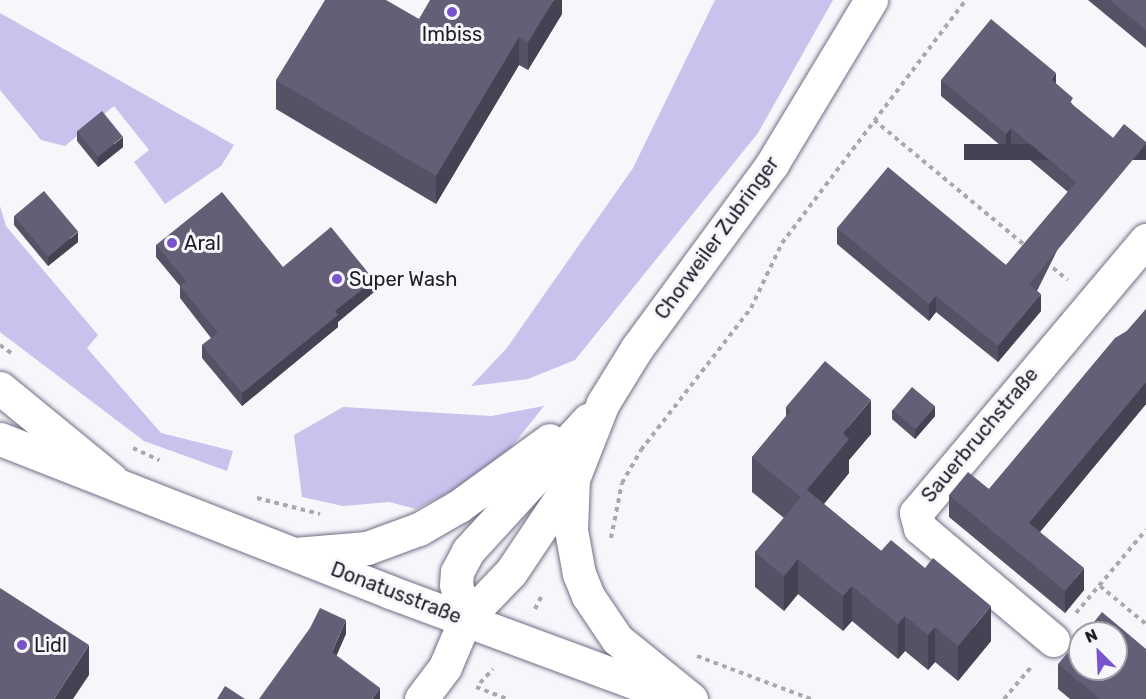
<!DOCTYPE html>
<html>
<head>
<meta charset="utf-8">
<style>
	body { margin:0 }
	#map { position:relative; width:1146px; height:699px; overflow:hidden; background:#f6f6fb; font-family:Rubik,sans-serif }
	div>[style] { position:absolute }
	.green>* { inset:0; background:#cac2ec }
	.path>* { height:4px; margin-top:-2px; transform-origin:0; background:repeating-linear-gradient(90deg,#a9a8af 0 4.5px,transparent 0 9px) }
	.roads { filter:drop-shadow(0 0 2px #726d85) drop-shadow(0 0 2px #726d85) }
	.street>* { height:33px; margin:-16.5px; padding:0 16.5px; transform-origin:16.5px; border-radius:16.5px; background:#fff }
	.secondary>* { height:33px; margin:-16.5px; padding:0 16.5px; transform-origin:16.5px; border-radius:16.5px; background:#fff }
	.highway>* { height:33px; margin:-16.5px; padding:0 16.5px; transform-origin:16.5px; border-radius:16.5px; background:#fff }
	.wall>* { inset:0; background:#565265 }
	.shaded-wall>* { inset:0; background:#464253; transform-origin:0 0 }
	.building>* { inset:0; background:#645f76; transform-origin:0 0 }
	.dots>* { width:16px; height:16px; translate:-50% -50%; box-sizing:border-box; border:3px solid #f6f6fb; border-radius:50% }
	span { translate:-50% -50%; white-space:nowrap; text-align:center; line-height:1.15; -webkit-text-stroke:6px #f6f6fb; paint-order:stroke }
	.poi-label { font-size:20px; color:#1e1c26 }
	.left { translate:0 -50%; text-align:left }
	.street-label { font-size:20px; color:#1e1c26 }
	.north { position:absolute; left:1068px; top:621px; width:60px; height:60px; box-sizing:border-box; background:#f6f6fb; border:2px solid #a09fa6; border-radius:50%; rotate:336deg; font-size:16px; font-weight:700; line-height:24px; text-align:center; color:#1e1c26 }
	.north::after { content:''; display:block; margin:auto; width:21px; height:27px; background:#7953cc; clip-path:polygon(50% 0,100% 100%,50% 72%,0 100%) }
</style>
</head>
<body>
<div id="map">
	<div class="green">
		<div style="clip-path:polygon(715px 0,833px 0,758px 133px,575px 360px,528px 379px,471px 386px,506px 349px,633px 168px)"></div>
		<div style="clip-path:polygon(0 13px,234px 145px,221px 166px,165px 204px,134px 162px,149px 150px,114px 106px,65px 146px,41px 140px,0 90px)"></div>
		<div style="clip-path:polygon(0 206px,6px 226px,98px 335px,87px 348px,161px 433px,233px 451px,227px 471px,144px 441px,0 332px)"></div>
		<div style="clip-path:polygon(544px 406px,509px 450px,456px 489px,416px 509px,389px 502px,343px 506px,302px 497px,294px 435px,343px 407px,491px 416px)"></div>
	</div>
	<div class="path">
		<div style="left:874px;top:120px;width:197px;rotate:39.7deg"></div>
		<div style="left:1053px;top:268px;width:19px;rotate:39deg"></div>
		<div style="left:0;top:345px;width:14px;rotate:36deg"></div>
		<div style="left:133px;top:448px;width:29px;rotate:25deg"></div>
		<div style="left:257px;top:498px;width:65px;rotate:14.3deg"></div>
		<div style="left:611px;top:538px;width:56px;rotate:-78.7deg"></div>
		<div style="left:622px;top:483px;width:38px;rotate:-60deg"></div>
		<div style="left:641px;top:450px;width:180px;rotate:-52.2deg"></div>
		<div style="left:751px;top:308px;width:72px;rotate:-64.5deg"></div>
		<div style="left:782px;top:243px;width:305px;rotate:-52.9deg"></div>
		<div style="left:1100px;top:586px;width:60px;rotate:39.6deg"></div>
		<div style="left:535px;top:609px;width:16px;rotate:-63deg"></div>
		<div style="left:1076px;top:613px;width:109px;rotate:-49.9deg"></div>
		<div style="left:697px;top:656px;width:122px;rotate:20.7deg"></div>
		<div style="left:480px;top:683px;width:19px;rotate:-47deg"></div>
		<div style="left:476px;top:687px;width:34px;rotate:21deg"></div>
		<div style="left:1004px;top:699px;width:42px;rotate:-49.8deg"></div>
	</div>
	<div class="roads">
		<div class="street">
			<div style="left:0;top:388px;width:144px;rotate:39.3deg"></div>
			<div style="left:1053px;top:640px;width:174px;rotate:-139.9deg"></div>
			<div style="left:920px;top:528px;width:16px;rotate:-105deg"></div>
			<div style="left:916px;top:513px;width:357px;rotate:-49.9deg"></div>
			<div style="left:421px;top:699px;width:40px;rotate:-53deg"></div>
			<div style="left:445px;top:667px;width:51px;rotate:-66.9deg"></div>
		</div>
		<div class="secondary">
			<div style="left:0;top:439px;width:419px;rotate:21.4deg"></div>
			<div style="left:390px;top:592px;width:309px;rotate:20.3deg"></div>
		</div>
		<div class="highway">
			<div style="left:572px;top:481px;width:110px;rotate:123.8deg"></div>
			<div style="left:511px;top:572px;width:66px;rotate:133.8deg"></div>
			<div style="left:465px;top:620px;width:36px;rotate:-104deg"></div>
			<div style="left:456px;top:585px;width:13px;rotate:-86deg"></div>
			<div style="left:457px;top:572px;width:24px;rotate:-62deg"></div>
			<div style="left:468px;top:551px;width:178px;rotate:-47.5deg"></div>
			<div style="left:295px;top:554px;width:72px;rotate:-4.8deg"></div>
			<div style="left:367px;top:548px;width:55px;rotate:-20.1deg"></div>
			<div style="left:419px;top:529px;width:46px;rotate:-29.9deg"></div>
			<div style="left:459px;top:506px;width:112px;rotate:-36deg"></div>
			<div style="left:691px;top:699px;width:95px;rotate:-141deg"></div>
			<div style="left:617px;top:639px;width:52px;rotate:-124deg"></div>
			<div style="left:588px;top:596px;width:24px;rotate:-112deg"></div>
			<div style="left:579px;top:574px;width:45px;rotate:-100.3deg"></div>
			<div style="left:571px;top:530px;width:51px;rotate:-87.8deg"></div>
			<div style="left:573px;top:479px;width:82px;rotate:-68.5deg"></div>
			<div style="left:603px;top:403px;width:65px;rotate:-58.3deg"></div>
			<div style="left:637px;top:348px;width:228px;rotate:-53.7deg"></div>
			<div style="left:772px;top:164px;width:192px;rotate:-58.9deg"></div>
		</div>
	</div>
	<div class="wall">
		<div style="clip-path:polygon(562px 0,562px 14px,528px 70px,519px 65px,436px 204px,276px 109px,276px 80px,419px 19px)"></div>
		<div style="clip-path:polygon(1088px 0,1146px 0,1146px 48px)"></div>
		<div style="clip-path:polygon(941px 80px,1056px 84px,1073px 105px,1113px 138px,1037px 291px,1041px 311px,998px 362px,936px 312px,929px 321px,837px 244px,837px 228px,1006px 265px,1068px 192px,1011px 144px,1006px 150px,941px 96px)"></div>
		<div style="clip-path:polygon(77px 131px,123px 147px,98px 167px,77px 141px)"></div>
		<div style="clip-path:polygon(14px 216px,78px 242px,48px 266px,14px 225px)"></div>
		<div style="clip-path:polygon(156px 245px,283px 267px,374px 292px,338px 322px,338px 327px,242px 406px,202px 358px,202px 345px,211px 338px,180px 298px,180px 286px,156px 257px)"></div>
		<div style="clip-path:polygon(1146px 309px,1146px 404px,1040px 532px,1084px 590px,1065px 613px,949px 517px,949px 495px,989px 489px)"></div>
		<div style="clip-path:polygon(786px 407px,871px 434px,849px 460px,849px 473px,824px 504px,991px 641px,958px 681px,935px 662px,928px 670px,905px 651px,898px 659px,852px 621px,843px 631px,798px 594px,784px 611px,755px 587px,755px 552px,784px 518px,752px 492px,752px 457px,786px 416px)"></div>
		<div style="clip-path:polygon(892px 410px,935px 416px,915px 439px,892px 419px)"></div>
		<div style="clip-path:polygon(1058px 664px,1146px 699px,1070px 699px,1058px 689px)"></div>
	</div>
	<div class="shaded-wall">
		<div style="clip-path:polygon(554px 0,562px 0,562px 14px,528px 70px,528px 42px)"></div>
		<div style="clip-path:polygon(519px 37px,519px 65px,436px 204px,436px 176px)"></div>
		<div style="clip-path:polygon(1056px 73px,1056px 89px,1051px 79px)"></div>
		<div style="clip-path:polygon(1011px 128px,1011px 144px,1006px 150px,1006px 134px)"></div>
		<div style="clip-path:polygon(123px 137px,123px 147px,98px 167px,98px 157px)"></div>
		<div style="left:1146px;top:144px;width:16px;height:182px;rotate:90deg"></div>
		<div style="clip-path:polygon(78px 232px,78px 242px,48px 266px,48px 257px)"></div>
		<div style="clip-path:polygon(374px 280px,374px 292px,338px 322px,338px 327px,242px 406px,242px 393px,335px 311px)"></div>
		<div style="clip-path:polygon(1041px 294px,1041px 311px,998px 362px,998px 346px)"></div>
		<div style="clip-path:polygon(936px 296px,936px 312px,929px 321px,929px 304px)"></div>
		<div style="clip-path:polygon(1146px 382px,1146px 404px,1029px 545px,1029px 523px)"></div>
		<div style="clip-path:polygon(871px 400px,871px 434px,849px 460px,849px 473px,801px 532px,801px 497px,843px 433px)"></div>
		<div style="clip-path:polygon(935px 406px,935px 416px,915px 439px,915px 429px)"></div>
		<div style="clip-path:polygon(798px 559px,798px 594px,784px 611px,784px 576px)"></div>
		<div style="clip-path:polygon(1084px 568px,1084px 590px,1065px 613px,1065px 591px)"></div>
		<div style="clip-path:polygon(852px 586px,852px 621px,843px 631px,843px 596px)"></div>
		<div style="clip-path:polygon(991px 606px,991px 641px,958px 681px,958px 646px)"></div>
		<div style="clip-path:polygon(905px 616px,905px 651px,898px 659px,898px 624px)"></div>
		<div style="clip-path:polygon(346px 620px,346px 634px,332px 666px,332px 652px)"></div>
		<div style="clip-path:polygon(935px 627px,935px 662px,928px 670px,928px 635px)"></div>
		<div style="clip-path:polygon(89px 645px,89px 675px,73px 699px,54px 699px)"></div>
		<div style="clip-path:polygon(380px 688px,380px 699px,372px 699px)"></div>
	</div>
	<div class="building">
		<div style="clip-path:polygon(325px 0,386px 0,419px 19px,430px 0,554px 0,528px 42px,519px 37px,436px 176px,276px 80px)"></div>
		<div style="clip-path:polygon(1110px 0,1146px 0,1146px 30px)"></div>
		<div style="clip-path:polygon(991px 19px,1056px 73px,1051px 79px,1073px 98px,1070px 103px,1113px 138px,1124px 124px,1146px 142px,1146px 144px,1029px 284px,1041px 294px,998px 346px,936px 296px,929px 304px,837px 228px,888px 167px,1006px 265px,1076px 182px,1011px 128px,1006px 134px,941px 80px)"></div>
		<div style="left:102px;top:111px;width:33px;height:32px;rotate:51deg"></div>
		<div style="left:44px;top:191px;width:53px;height:39px;rotate:50deg"></div>
		<div style="clip-path:polygon(222px 192px,283px 267px,331px 227px,374px 280px,335px 311px,338px 315px,242px 393px,202px 345px,218px 333px,180px 286px,186px 281px,156px 245px)"></div>
		<div style="clip-path:polygon(1146px 309px,1146px 382px,1029px 523px,1084px 568px,1065px 591px,949px 495px,968px 472px,989px 489px,1115px 338px,1130px 329px)"></div>
		<div style="clip-path:polygon(825px 361px,871px 400px,843px 433px,849px 439px,801px 497px,752px 457px,791px 411px,786px 407px)"></div>
		<div style="left:912px;top:387px;width:30px;height:30px;rotate:40deg"></div>
		<div style="clip-path:polygon(807px 490px,881px 551px,891px 540px,925px 568px,933px 558px,991px 606px,958px 646px,935px 627px,928px 635px,905px 616px,898px 624px,852px 586px,843px 596px,798px 559px,784px 576px,755px 552px)"></div>
		<div style="clip-path:polygon(0 588px,89px 645px,54px 699px,0 699px)"></div>
		<div style="clip-path:polygon(320px 608px,346px 620px,332px 652px,380px 688px,372px 699px,259px 699px,310px 628px)"></div>
		<div style="clip-path:polygon(1102px 612px,1146px 649px,1146px 699px,1100px 699px,1058px 664px,1080px 638px,1080px 669px,1116px 669px,1116px 633px,1085px 633px)"></div>
		<div style="clip-path:polygon(225px 686px,245px 699px,217px 699px)"></div>
	</div>
	<div class="dots">
		<div style="left:452px;top:12px;background:#7953cc"></div>
		<div style="left:172px;top:243px;background:#7953cc"></div>
		<div style="left:337px;top:279px;background:#7953cc"></div>
		<div style="left:22px;top:645px;background:#7953cc"></div>
	</div>
	<div class="poi-label">
		<span style="left:452px;top:34px">Imbiss</span>
		<span class="left" style="left:184px;top:243px">Aral</span>
		<span class="left" style="left:349px;top:279px">Super Wash</span>
		<span class="left" style="left:34px;top:645px">Lidl</span>
	</div>
	<div class="street-label">
		<span style="left:717px;top:238px;rotate:-54deg">Chorweiler Zubringer</span>
		<span style="left:980px;top:435px;rotate:-50deg">Sauerbruchstraße</span>
		<span style="left:396px;top:593px;rotate:21deg">Donatusstraße</span>
	</div>
	<div class="north">N</div>
</div>
</body>
</html>
